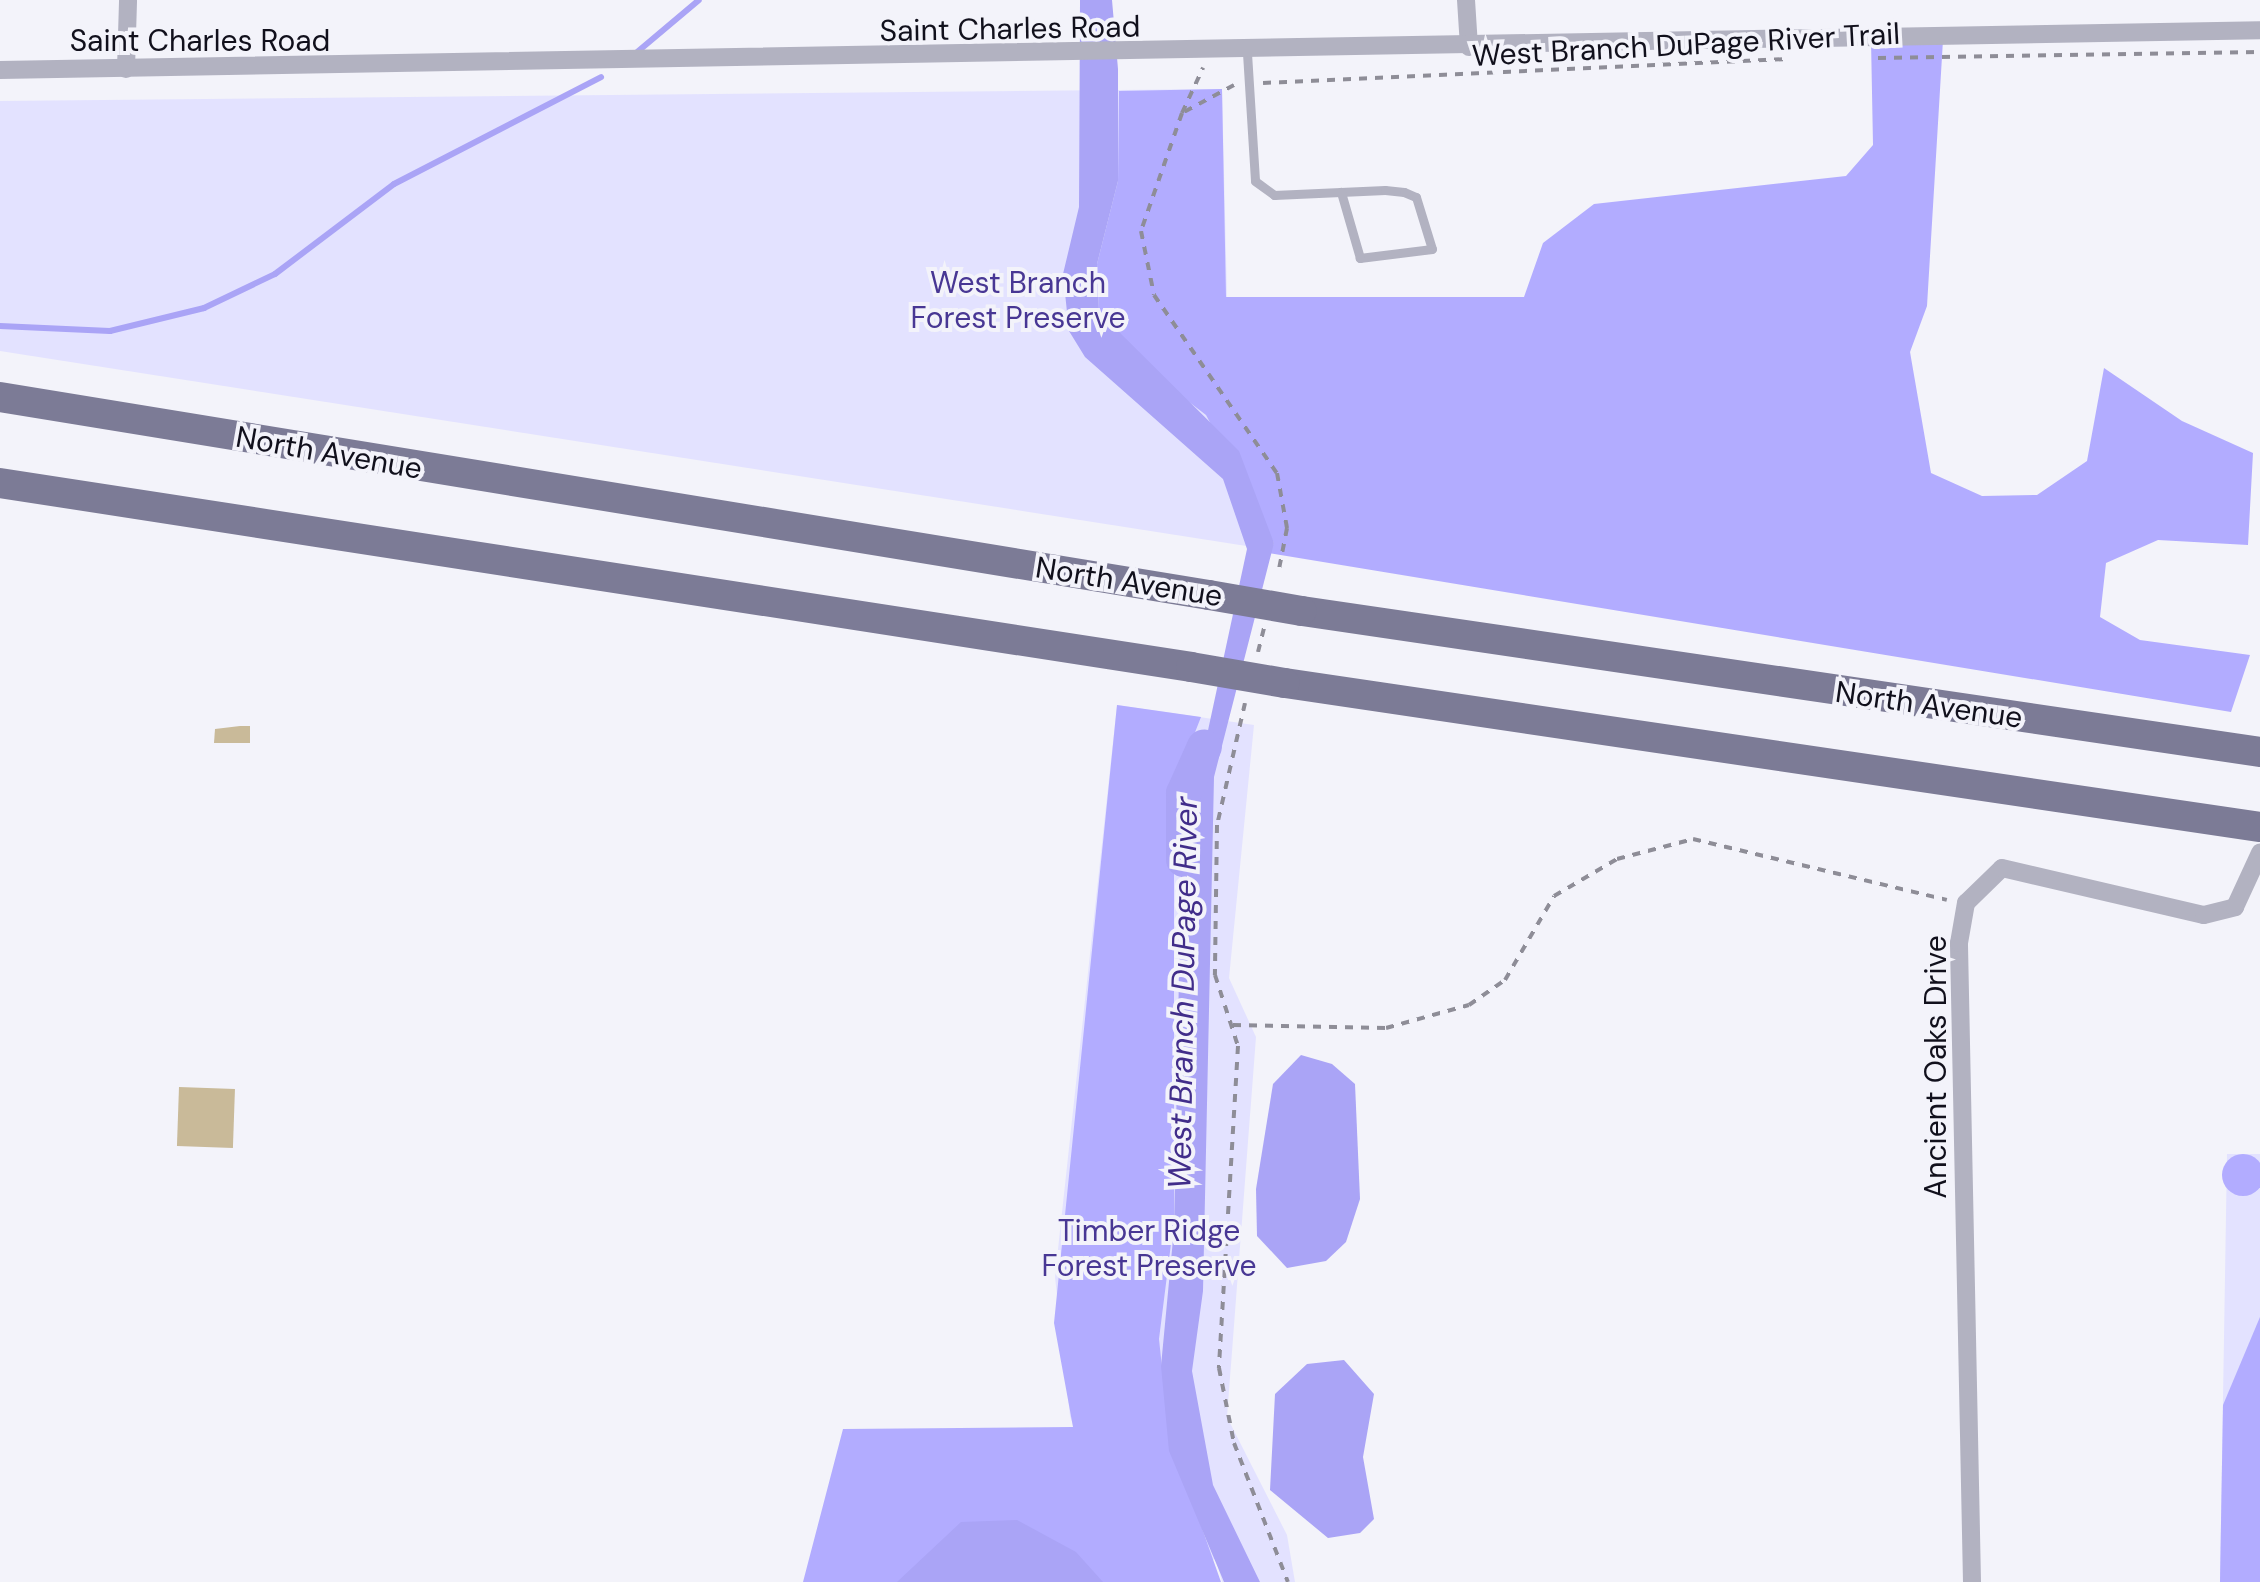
<!DOCTYPE html>
<html>
<head>
<meta charset="utf-8">
<style>
	body { margin:0 }
	#map { position:relative; width:2260px; height:1582px; overflow:hidden; background:#f3f3fa; font-family:"DM Sans",sans-serif }
	div>[style] { position:absolute }
	.green>* { inset:0; background:#e3e2ff }
	.forest>* { inset:0; background:#b2acff }
	.round { border-radius:50% }
	.water>* { inset:0; background:#aaa4f6 }
	.stream>* { height:6px; margin:-3px; padding:0 3px; transform-origin:3px; border-radius:3px; background:#aaa4f6 }
	.river>* { height:35px; margin:-17.5px; padding:0 17.5px; transform-origin:17.5px; border-radius:17.5px; background:#aaa4f6 }
	.building>* { inset:0; background:#c9ba99; transform-origin:0 0 }
	.path>* { height:4px; margin-top:-2px; transform-origin:0; background:repeating-linear-gradient(90deg,#8e8d97 0 8px,transparent 0 16px) }
	.service>* { height:9px; margin:-4.5px; padding:0 4.5px; transform-origin:4.5px; border-radius:4.5px; background:#b2b2c1 }
	.minor>* { height:18px; margin:-9px; padding:0 9px; transform-origin:9px; border-radius:9px; background:#b2b2c1 }
	.primary>* { height:30px; margin:-15px; padding:0 15px; transform-origin:15px; border-radius:15px; background:#7c7b96 }
	.primary-bridge>* { height:30px; margin:-15px; padding:0 15px; transform-origin:15px; border-radius:15px; background:#7c7b96 }
	span { translate:-50% -50%; white-space:nowrap; text-align:center; line-height:1.15; -webkit-text-stroke:8px #f3f3fa; paint-order:stroke }
	.street-label { font-size:30px; color:#11101c }
	.park-label { font-size:30px; color:#483794 }
	.water-label { font-size:32px; color:#412d8a; font-style:italic }
</style>
</head>
<body>
<div id="map">
	<div class="green">
		<div style="clip-path:polygon(1222px 89px,1227px 297px,1910px 298px,1911px 550px,2027px 668px,0 351px,0 101px)"></div>
		<div style="clip-path:polygon(1117px 705px,1254px 725px,1229px 978px,1256px 1037px,1227px 1417px,1287px 1535px,1295px 1582px,1222px 1582px,1216px 1559px,1123px 1577px,1070px 1416px,1055px 1277px)"></div>
		<div style="clip-path:polygon(2227px 1154px,2260px 1154px,2260px 1582px,2220px 1582px)"></div>
	</div>
	<div class="forest">
		<div style="clip-path:polygon(1871px 40px,1943px 40px,1927px 306px,1910px 352px,1931px 473px,1982px 496px,2037px 495px,2087px 461px,2104px 368px,2182px 421px,2253px 453px,2248px 545px,2158px 540px,2106px 563px,2100px 617px,2140px 640px,2250px 655px,2231px 712px,1269px 553px,1274px 543px,1206px 415px,1149px 371px,1099px 312px,1097px 264px,1118px 181px,1119px 91px,1222px 89px,1226px 297px,1524px 297px,1543px 243px,1594px 204px,1846px 176px,1873px 145px)"></div>
		<div style="clip-path:polygon(1117px 705px,1201px 717px,1174px 786px,1174px 1220px,1159px 1339px,1169px 1435px,1221px 1582px,803px 1582px,843px 1429px,1073px 1427px,1054px 1323px)"></div>
		<div class="round" style="left:2222px;top:1154px;width:42px;height:42px"></div>
		<div style="clip-path:polygon(2260px 1317px,2260px 1582px,2220px 1582px,2223px 1405px)"></div>
	</div>
	<div class="water">
		<div style="clip-path:polygon(1080px 0,1112px 0,1118px 69px,1118px 181px,1097px 264px,1099px 312px,1239px 451px,1274px 543px,1214px 777px,1203px 1291px,1192px 1371px,1213px 1485px,1260px 1582px,1224px 1582px,1169px 1451px,1161px 1366px,1174px 1229px,1183px 772px,1207px 735px,1247px 549px,1223px 479px,1085px 357px,1069px 331px,1063px 274px,1079px 207px)"></div>
		<div style="clip-path:polygon(1301px 1055px,1332px 1064px,1355px 1084px,1360px 1199px,1346px 1242px,1326px 1261px,1287px 1268px,1257px 1236px,1256px 1189px,1273px 1084px)"></div>
		<div style="clip-path:polygon(1344px 1360px,1374px 1394px,1363px 1457px,1374px 1519px,1360px 1533px,1328px 1538px,1270px 1490px,1275px 1394px,1307px 1364px)"></div>
		<div style="clip-path:polygon(1017px 1520px,1076px 1552px,1103px 1582px,897px 1582px,961px 1522px)"></div>
	</div>
	<div class="stream">
		<div style="left:636px;top:53px;width:82px;rotate:-40.1deg"></div>
		<div style="left:0;top:326px;width:110px;rotate:2.6deg"></div>
		<div style="left:110px;top:331px;width:97px;rotate:-13.7deg"></div>
		<div style="left:204px;top:308px;width:79px;rotate:-25.6deg"></div>
		<div style="left:275px;top:274px;width:149px;rotate:-37.1deg"></div>
		<div style="left:394px;top:184px;width:233px;rotate:-27.3deg"></div>
	</div>
	<div class="river">
		<div style="left:1183px;top:859px;width:66px;rotate:-90deg"></div>
		<div style="left:1183px;top:793px;width:51px;rotate:-65.9deg"></div>
	</div>
	<div class="building">
		<div style="clip-path:polygon(240px 726px,250px 726px,250px 743px,214px 743px,215px 729px)"></div>
		<div style="left:179px;top:1087px;width:56px;height:59px;rotate:2deg"></div>
	</div>
	<div class="path">
		<div style="left:1878px;top:58px;width:382px;rotate:-0.9deg"></div>
		<div style="left:1263px;top:83px;width:526px;rotate:-2.62deg"></div>
		<div style="left:1234px;top:85px;width:59px;rotate:151.7deg"></div>
		<div style="left:1182px;top:113px;width:125px;rotate:109.2deg"></div>
		<div style="left:1141px;top:231px;width:65px;rotate:78.5deg"></div>
		<div style="left:1154px;top:295px;width:216px;rotate:55.4deg"></div>
		<div style="left:1277px;top:473px;width:56px;rotate:79.7deg"></div>
		<div style="left:1287px;top:528px;width:42px;rotate:101deg"></div>
		<div style="left:1182px;top:113px;width:50px;rotate:-65deg"></div>
		<div style="left:1258px;top:652px;width:25px;rotate:-76deg"></div>
		<div style="left:1245px;top:703px;width:125px;rotate:102.9deg"></div>
		<div style="left:1217px;top:825px;width:150px;rotate:90.8deg"></div>
		<div style="left:1215px;top:975px;width:75px;rotate:72.1deg"></div>
		<div style="left:1238px;top:1046px;width:323px;rotate:93.4deg"></div>
		<div style="left:1219px;top:1368px;width:76px;rotate:78.7deg"></div>
		<div style="left:1234px;top:1443px;width:149px;rotate:68.8deg"></div>
		<div style="left:1233px;top:1025px;width:153px;rotate:1.1deg"></div>
		<div style="left:1386px;top:1028px;width:86px;rotate:-15.5deg"></div>
		<div style="left:1469px;top:1005px;width:44px;rotate:-34.8deg"></div>
		<div style="left:1505px;top:980px;width:97px;rotate:-59.7deg"></div>
		<div style="left:1554px;top:896px;width:73px;rotate:-30.4deg"></div>
		<div style="left:1617px;top:859px;width:79px;rotate:-14.7deg"></div>
		<div style="left:1693px;top:839px;width:261px;rotate:13.5deg"></div>
	</div>
	<div class="service">
		<div style="left:1247px;top:53px;width:128px;rotate:86.4deg"></div>
		<div style="left:1255px;top:181px;width:24px;rotate:36deg"></div>
		<div style="left:1274px;top:195px;width:111px;rotate:-2.6deg"></div>
		<div style="left:1385px;top:190px;width:19px;rotate:6deg"></div>
		<div style="left:1404px;top:192px;width:13px;rotate:23deg"></div>
		<div style="left:1416px;top:197px;width:54px;rotate:72.9deg"></div>
		<div style="left:1432px;top:249px;width:73px;rotate:172.9deg"></div>
		<div style="left:1360px;top:258px;width:69px;rotate:-106.1deg"></div>
	</div>
	<div class="minor">
		<div style="left:1466px;top:0;width:47px;rotate:86.3deg"></div>
		<div style="left:126px;top:69px;width:69px;rotate:-88.3deg"></div>
		<div style="left:0;top:70px;width:2260px;rotate:-1.01deg"></div>
		<div style="left:1972px;top:1582px;width:639px;rotate:-91.17deg"></div>
		<div style="left:1959px;top:943px;width:41px;rotate:-80.1deg"></div>
		<div style="left:1966px;top:903px;width:50px;rotate:-44.2deg"></div>
		<div style="left:2002px;top:868px;width:207px;rotate:13.1deg"></div>
		<div style="left:2204px;top:915px;width:32px;rotate:-14deg"></div>
		<div style="left:2235px;top:907px;width:60px;rotate:-65.2deg"></div>
	</div>
	<div class="primary">
		<div style="left:0;top:397px;width:1225px;rotate:9.3deg"></div>
		<div style="left:0;top:483px;width:1205px;rotate:8.78deg"></div>
		<div style="left:1302px;top:611px;width:968px;rotate:8.37deg"></div>
		<div style="left:1285px;top:683px;width:986px;rotate:8.4deg"></div>
	</div>
	<div class="primary-bridge">
		<div style="left:1209px;top:595px;width:94px;rotate:9.8deg"></div>
		<div style="left:1191px;top:667px;width:95px;rotate:9.7deg"></div>
	</div>
	<div class="street-label">
		<span style="left:1010px;top:29px;rotate:-1deg">Saint Charles Road</span>
		<span style="left:200px;top:41px">Saint Charles Road</span>
		<span style="left:1686px;top:45px;rotate:-3deg">West Branch DuPage River Trail</span>
		<span style="left:329px;top:453px;rotate:10deg">North Avenue</span>
		<span style="left:1129px;top:582px;rotate:9deg">North Avenue</span>
		<span style="left:1929px;top:705px;rotate:8deg">North Avenue</span>
		<span style="left:1936px;top:1067px;rotate:-90deg">Ancient Oaks Drive</span>
	</div>
	<div class="park-label">
		<span style="left:1018px;top:300px">West Branch<br>Forest Preserve</span>
		<span style="left:1149px;top:1248px">Timber Ridge<br>Forest Preserve</span>
	</div>
	<div class="water-label">
		<span style="left:1183px;top:993px;rotate:-89deg">West Branch DuPage River</span>
	</div>
</div>
</body>
</html>
